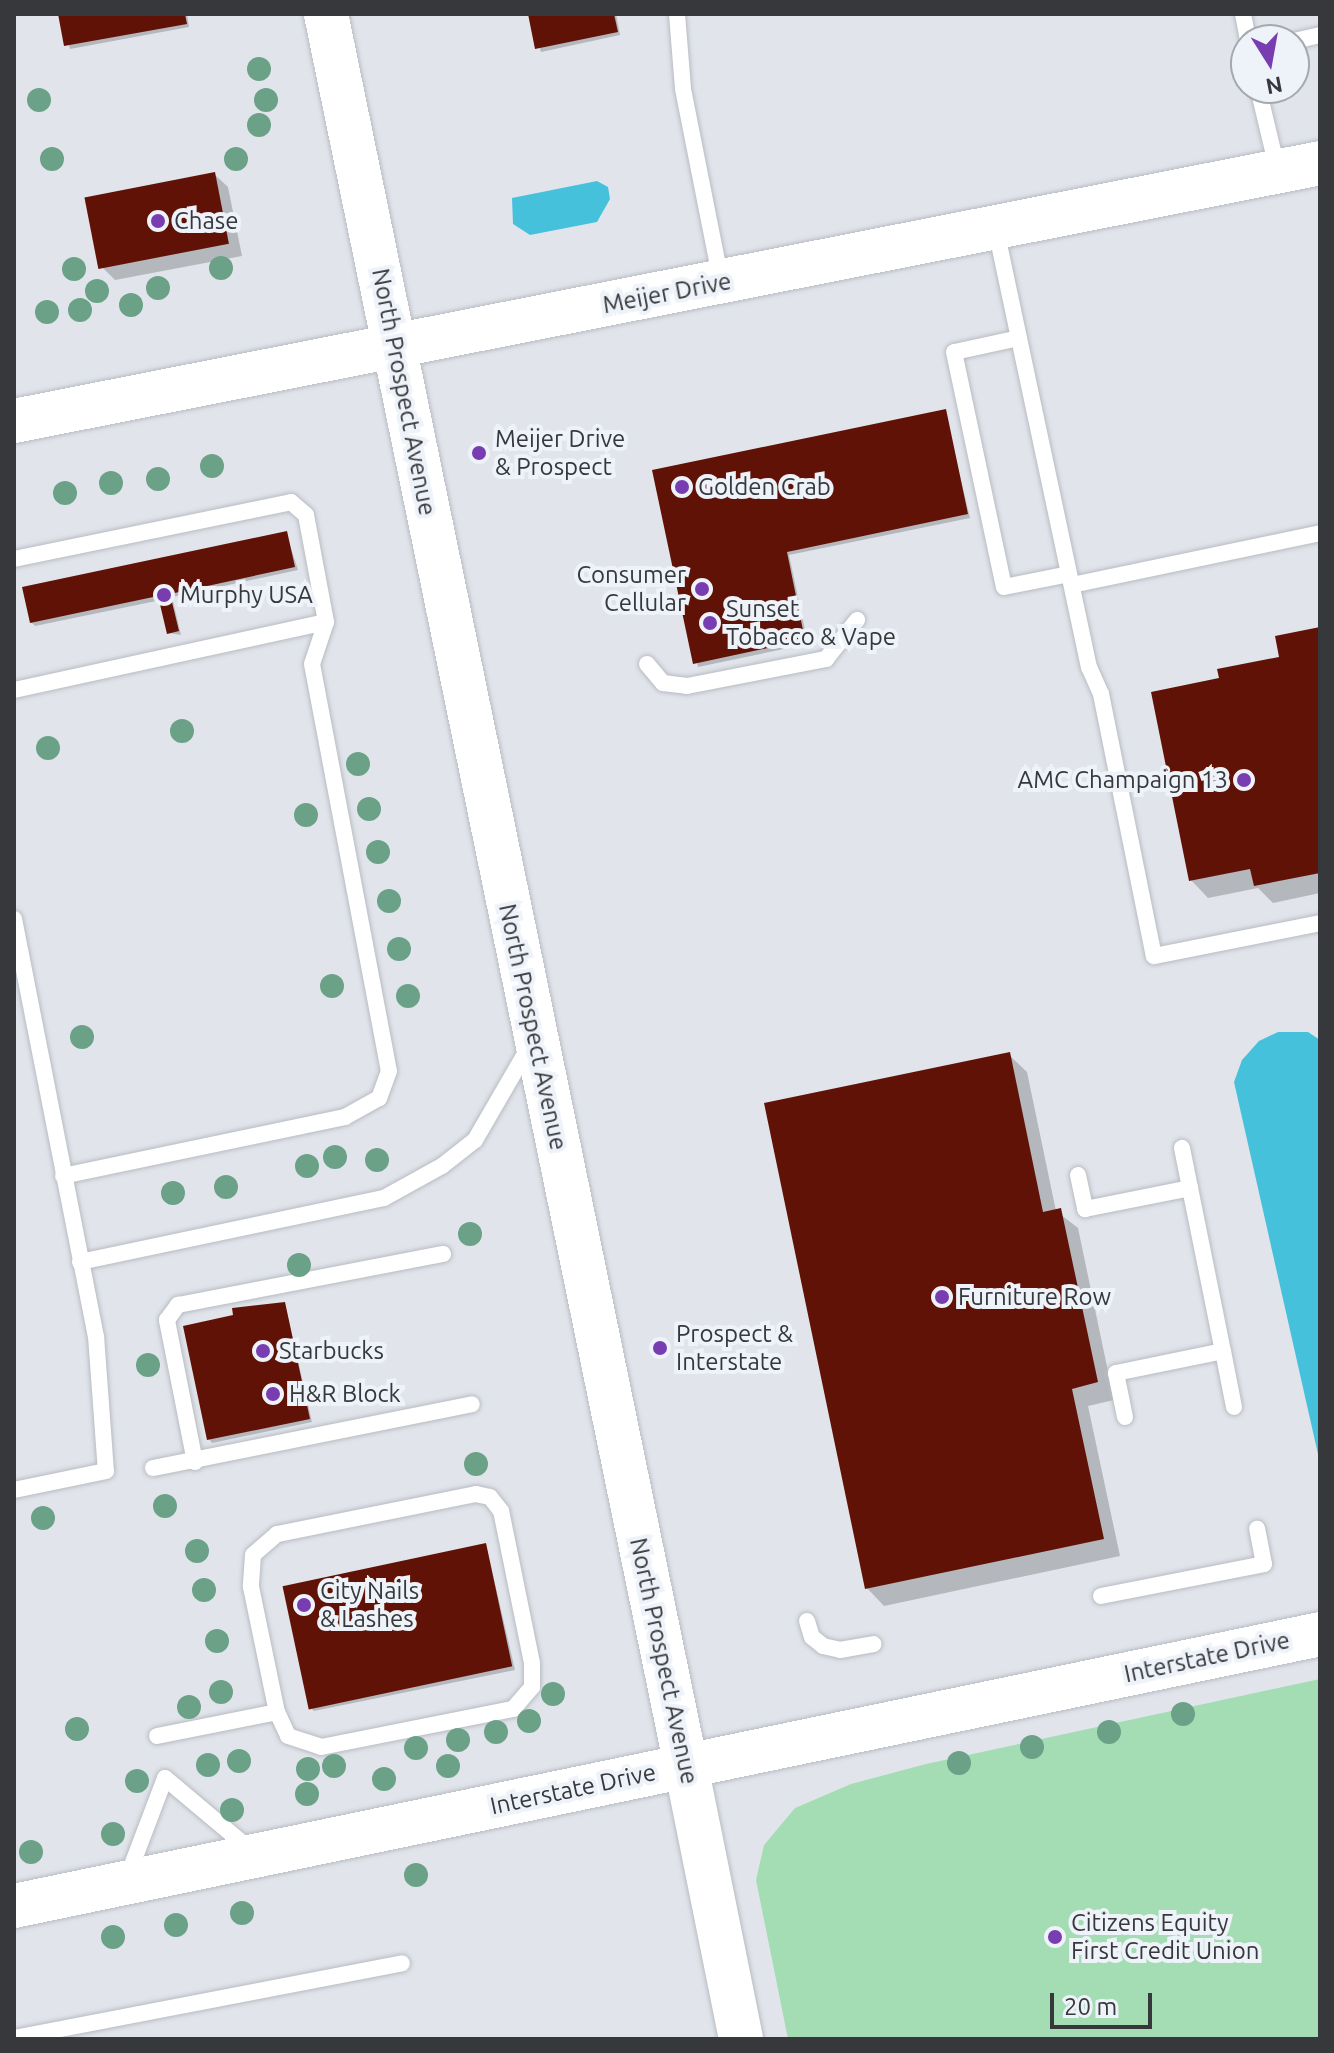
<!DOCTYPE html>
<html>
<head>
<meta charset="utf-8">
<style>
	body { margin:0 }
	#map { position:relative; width:1334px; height:2053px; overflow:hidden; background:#e1e5eb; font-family:Ubuntu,sans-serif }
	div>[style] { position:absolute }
	.green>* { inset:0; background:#a4ddb4 }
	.water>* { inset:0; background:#45c1dc }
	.shadow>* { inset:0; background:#0003 }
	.building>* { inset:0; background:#611206; transform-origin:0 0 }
	.roads { filter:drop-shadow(0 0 2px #b8bcc2) drop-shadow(0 0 2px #b8bcc2) }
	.lane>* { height:16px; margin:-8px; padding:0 8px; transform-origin:8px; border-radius:8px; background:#fff }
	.secondary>* { height:44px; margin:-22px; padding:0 22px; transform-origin:22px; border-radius:22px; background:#fff }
	.primary>* { height:44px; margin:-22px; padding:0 22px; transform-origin:22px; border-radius:22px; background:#fff }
	.trees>* { width:24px; height:24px; margin:-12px; border-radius:50%; background:#6aa187 }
	.dots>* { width:22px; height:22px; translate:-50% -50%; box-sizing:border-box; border:4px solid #eef2f9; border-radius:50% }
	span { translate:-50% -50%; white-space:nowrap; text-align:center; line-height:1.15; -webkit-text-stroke:8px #eef2f9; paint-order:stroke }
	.poi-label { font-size:24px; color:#37383b }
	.left { translate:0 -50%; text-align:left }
	.right { translate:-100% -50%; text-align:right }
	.street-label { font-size:24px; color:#37383b }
	.frame { position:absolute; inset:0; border:16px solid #37383b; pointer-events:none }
	.north { position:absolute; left:1230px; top:24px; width:80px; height:80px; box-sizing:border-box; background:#eef2f9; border:2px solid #a5a8ad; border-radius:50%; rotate:169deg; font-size:22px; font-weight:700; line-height:32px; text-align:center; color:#37383b }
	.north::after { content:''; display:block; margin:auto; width:28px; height:36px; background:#793db2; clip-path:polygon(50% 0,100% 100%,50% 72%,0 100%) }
	.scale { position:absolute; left:1050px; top:1993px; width:102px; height:36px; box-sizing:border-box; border:4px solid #37383b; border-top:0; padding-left:10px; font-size:24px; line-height:28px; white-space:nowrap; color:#37383b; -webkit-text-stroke:6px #eef2f9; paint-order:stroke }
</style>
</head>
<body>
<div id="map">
	<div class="green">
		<div style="clip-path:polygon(1320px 1679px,1320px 2039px,788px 2039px,756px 1880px,764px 1845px,795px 1808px,851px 1784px,926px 1764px)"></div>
	</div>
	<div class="water">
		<div style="clip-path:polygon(597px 181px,608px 187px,610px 199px,597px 222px,530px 235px,513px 224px,512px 198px)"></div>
		<div style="clip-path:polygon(1278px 1032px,1308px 1032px,1320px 1040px,1320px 1463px,1234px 1082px,1242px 1060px,1259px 1041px)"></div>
	</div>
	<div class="shadow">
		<div style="clip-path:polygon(60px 14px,187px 14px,189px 27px,70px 49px)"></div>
		<div style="clip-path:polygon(530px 14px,616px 14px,620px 35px,541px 52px)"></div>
		<div style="clip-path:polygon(214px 174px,228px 187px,242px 256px,115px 280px,102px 267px)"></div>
		<div style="clip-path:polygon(945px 412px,970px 518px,789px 555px,808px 644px,698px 667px,655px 472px)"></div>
		<div style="clip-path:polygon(286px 533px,298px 570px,172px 597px,181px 635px,169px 633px,161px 600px,35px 626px,31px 622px)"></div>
		<div style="clip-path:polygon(1320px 630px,1320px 893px,1273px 903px,1258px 888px,1208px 898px,1191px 880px,1222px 680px,1281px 658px)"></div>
		<div style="clip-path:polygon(1009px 1055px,1027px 1072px,1056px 1211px,1078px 1228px,1114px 1400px,1088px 1406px,1120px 1556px,884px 1606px,867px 1588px)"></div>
		<div style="clip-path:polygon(285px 1304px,312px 1422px,212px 1443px,209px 1439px,235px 1310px)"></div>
		<div style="clip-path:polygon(486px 1545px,515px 1670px,314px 1711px,310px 1707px)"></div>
	</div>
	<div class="building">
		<div style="clip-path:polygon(58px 14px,185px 14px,187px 24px,64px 46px)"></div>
		<div style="clip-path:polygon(528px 14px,614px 14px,618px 32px,535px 49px)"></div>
		<div style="left:215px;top:172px;width:73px;height:133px;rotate:79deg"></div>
		<div style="clip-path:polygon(946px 409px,968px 514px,787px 552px,805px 640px,693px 664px,652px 470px)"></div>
		<div style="clip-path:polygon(287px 531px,295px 567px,170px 594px,179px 631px,167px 634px,158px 596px,30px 623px,22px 587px)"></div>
		<div style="clip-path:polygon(1320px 627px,1320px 873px,1254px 886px,1250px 869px,1189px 881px,1151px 692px,1219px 678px,1217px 669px,1279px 657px,1275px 636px)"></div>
		<div style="clip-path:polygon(1010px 1052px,1043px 1212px,1061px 1208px,1098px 1382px,1072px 1389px,1104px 1539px,865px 1589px,764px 1103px)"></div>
		<div style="clip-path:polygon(285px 1302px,310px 1419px,207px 1440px,183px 1326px,233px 1315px,232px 1308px)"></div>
		<div style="left:486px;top:1543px;width:126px;height:208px;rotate:78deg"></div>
	</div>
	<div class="roads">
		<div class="lane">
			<div style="left:677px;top:14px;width:75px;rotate:85.4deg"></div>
			<div style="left:683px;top:89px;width:196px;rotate:78.8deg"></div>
			<div style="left:1243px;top:14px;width:26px;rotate:79deg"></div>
			<div style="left:1294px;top:41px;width:27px;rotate:-13deg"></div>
			<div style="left:1258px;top:88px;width:82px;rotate:76.6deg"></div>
			<div style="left:996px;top:230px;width:447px;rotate:78deg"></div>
			<div style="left:1089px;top:667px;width:30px;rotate:66deg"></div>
			<div style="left:1101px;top:694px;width:267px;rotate:78.6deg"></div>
			<div style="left:1154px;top:956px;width:169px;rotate:-11.2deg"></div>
			<div style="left:1019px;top:338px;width:66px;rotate:167.8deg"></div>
			<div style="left:954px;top:352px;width:240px;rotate:78deg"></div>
			<div style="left:1004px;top:587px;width:66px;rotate:-11.3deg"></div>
			<div style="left:14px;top:559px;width:283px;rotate:-11.6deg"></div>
			<div style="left:291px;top:502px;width:20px;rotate:41deg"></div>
			<div style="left:306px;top:515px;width:109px;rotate:79.4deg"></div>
			<div style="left:326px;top:622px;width:44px;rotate:108.4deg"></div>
			<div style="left:312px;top:664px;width:414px;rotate:79.3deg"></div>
			<div style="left:389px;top:1071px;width:29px;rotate:110deg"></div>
			<div style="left:379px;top:1098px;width:39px;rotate:151deg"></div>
			<div style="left:345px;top:1117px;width:288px;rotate:168.2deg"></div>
			<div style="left:1072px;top:585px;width:253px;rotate:-11.8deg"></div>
			<div style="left:647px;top:664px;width:25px;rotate:50deg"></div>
			<div style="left:663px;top:683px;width:24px;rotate:7deg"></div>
			<div style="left:687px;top:686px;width:142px;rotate:-11deg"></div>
			<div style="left:826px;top:659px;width:50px;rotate:-51.5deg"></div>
			<div style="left:14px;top:690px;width:319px;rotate:-12.3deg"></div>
			<div style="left:14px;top:919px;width:425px;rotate:78.9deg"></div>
			<div style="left:96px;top:1336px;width:135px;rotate:85.8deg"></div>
			<div style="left:106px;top:1471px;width:94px;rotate:168.3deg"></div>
			<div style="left:1078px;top:1175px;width:35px;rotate:78deg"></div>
			<div style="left:1085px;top:1209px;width:107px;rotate:-11.3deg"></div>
			<div style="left:1190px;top:1188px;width:41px;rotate:-101.3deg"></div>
			<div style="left:1190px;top:1188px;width:166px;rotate:78.6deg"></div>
			<div style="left:80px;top:1262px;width:311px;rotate:-11.9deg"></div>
			<div style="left:384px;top:1198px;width:66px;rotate:-28.9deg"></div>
			<div style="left:442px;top:1166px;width:42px;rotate:-38.2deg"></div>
			<div style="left:475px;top:1140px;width:108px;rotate:-59.9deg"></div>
			<div style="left:1125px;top:1417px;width:45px;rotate:-101.6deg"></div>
			<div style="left:1116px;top:1373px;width:109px;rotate:-11.6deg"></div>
			<div style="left:1223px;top:1351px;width:57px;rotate:78.9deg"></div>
			<div style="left:195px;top:1462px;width:145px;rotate:-101.2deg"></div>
			<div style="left:167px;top:1320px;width:19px;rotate:-54deg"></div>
			<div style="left:178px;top:1305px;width:270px;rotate:-10.9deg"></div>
			<div style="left:153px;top:1468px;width:325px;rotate:-11.3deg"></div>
			<div style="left:1101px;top:1596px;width:166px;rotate:-11.1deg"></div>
			<div style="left:1264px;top:1564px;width:36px;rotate:-101deg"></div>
			<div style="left:807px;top:1621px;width:17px;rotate:73deg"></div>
			<div style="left:812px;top:1637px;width:14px;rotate:39deg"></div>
			<div style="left:823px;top:1646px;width:17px;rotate:13deg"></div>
			<div style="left:840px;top:1650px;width:34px;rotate:-10deg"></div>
			<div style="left:157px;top:1736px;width:122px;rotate:-11.3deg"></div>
			<div style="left:277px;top:1712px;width:26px;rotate:65deg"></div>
			<div style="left:288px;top:1736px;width:35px;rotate:18deg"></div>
			<div style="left:321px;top:1747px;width:196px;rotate:-11.2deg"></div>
			<div style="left:513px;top:1709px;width:29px;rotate:-49deg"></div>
			<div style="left:532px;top:1687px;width:24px;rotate:-90deg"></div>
			<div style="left:532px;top:1663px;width:155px;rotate:-101.5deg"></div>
			<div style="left:501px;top:1511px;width:18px;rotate:-128deg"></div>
			<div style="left:490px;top:1497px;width:14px;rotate:-168deg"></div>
			<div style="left:476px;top:1494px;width:203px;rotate:168.6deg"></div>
			<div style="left:277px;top:1534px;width:32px;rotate:139deg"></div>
			<div style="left:253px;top:1555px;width:32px;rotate:94deg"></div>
			<div style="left:251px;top:1587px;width:128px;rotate:78.3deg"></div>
			<div style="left:127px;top:1878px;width:107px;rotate:-69.2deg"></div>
			<div style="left:165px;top:1778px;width:114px;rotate:40deg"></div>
			<div style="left:14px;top:2038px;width:395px;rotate:-10.9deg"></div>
		</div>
		<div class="secondary">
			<div style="left:14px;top:421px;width:1331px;rotate:-11.17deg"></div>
			<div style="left:686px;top:1766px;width:278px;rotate:78.6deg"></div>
			<div style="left:14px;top:1906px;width:1334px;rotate:-11.76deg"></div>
		</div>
		<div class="primary">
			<div style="left:326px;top:14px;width:1789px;rotate:78.39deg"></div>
		</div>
	</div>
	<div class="trees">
		<div style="left:259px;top:69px"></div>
		<div style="left:39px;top:100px"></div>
		<div style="left:266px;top:100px"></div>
		<div style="left:259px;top:125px"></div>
		<div style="left:52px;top:159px"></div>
		<div style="left:236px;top:159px"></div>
		<div style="left:221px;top:268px"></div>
		<div style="left:74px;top:269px"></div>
		<div style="left:158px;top:288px"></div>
		<div style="left:97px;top:291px"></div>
		<div style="left:131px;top:305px"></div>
		<div style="left:80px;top:310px"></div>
		<div style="left:47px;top:312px"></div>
		<div style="left:212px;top:466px"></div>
		<div style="left:158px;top:479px"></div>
		<div style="left:111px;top:483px"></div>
		<div style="left:65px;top:493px"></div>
		<div style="left:182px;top:731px"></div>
		<div style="left:48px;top:748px"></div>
		<div style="left:358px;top:764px"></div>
		<div style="left:369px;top:809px"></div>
		<div style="left:306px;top:815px"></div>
		<div style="left:378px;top:852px"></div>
		<div style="left:389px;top:901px"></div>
		<div style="left:399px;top:949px"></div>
		<div style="left:332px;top:986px"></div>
		<div style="left:408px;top:996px"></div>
		<div style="left:82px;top:1037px"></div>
		<div style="left:335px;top:1157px"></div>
		<div style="left:377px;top:1160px"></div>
		<div style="left:307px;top:1166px"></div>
		<div style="left:226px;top:1187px"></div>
		<div style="left:173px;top:1193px"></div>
		<div style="left:470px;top:1234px"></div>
		<div style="left:299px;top:1265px"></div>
		<div style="left:148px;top:1365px"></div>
		<div style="left:476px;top:1464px"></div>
		<div style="left:165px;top:1506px"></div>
		<div style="left:43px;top:1518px"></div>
		<div style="left:197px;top:1551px"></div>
		<div style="left:204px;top:1590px"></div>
		<div style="left:217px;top:1641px"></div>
		<div style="left:221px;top:1692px"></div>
		<div style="left:553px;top:1694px"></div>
		<div style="left:189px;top:1707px"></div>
		<div style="left:1183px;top:1714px"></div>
		<div style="left:529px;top:1721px"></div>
		<div style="left:77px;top:1729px"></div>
		<div style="left:496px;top:1732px"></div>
		<div style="left:1109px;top:1732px"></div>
		<div style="left:458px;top:1740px"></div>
		<div style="left:1032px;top:1747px"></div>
		<div style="left:416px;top:1748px"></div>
		<div style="left:239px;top:1761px"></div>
		<div style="left:959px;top:1763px"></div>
		<div style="left:208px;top:1765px"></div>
		<div style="left:334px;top:1766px"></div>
		<div style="left:448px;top:1766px"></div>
		<div style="left:308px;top:1769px"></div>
		<div style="left:384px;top:1779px"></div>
		<div style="left:137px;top:1781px"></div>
		<div style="left:307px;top:1794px"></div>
		<div style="left:232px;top:1810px"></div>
		<div style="left:113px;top:1834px"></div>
		<div style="left:31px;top:1852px"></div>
		<div style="left:416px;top:1875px"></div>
		<div style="left:242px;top:1913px"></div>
		<div style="left:176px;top:1925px"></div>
		<div style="left:113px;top:1937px"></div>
	</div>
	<div class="dots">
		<div style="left:158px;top:221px;background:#793db2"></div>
		<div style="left:479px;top:453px;background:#793db2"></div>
		<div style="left:682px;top:487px;background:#793db2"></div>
		<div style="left:702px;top:589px;background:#793db2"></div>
		<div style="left:164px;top:595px;background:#793db2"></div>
		<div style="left:710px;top:623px;background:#793db2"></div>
		<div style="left:1244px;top:780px;background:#793db2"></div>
		<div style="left:942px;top:1297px;background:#793db2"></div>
		<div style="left:660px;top:1348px;background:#793db2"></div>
		<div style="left:263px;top:1351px;background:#793db2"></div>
		<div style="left:273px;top:1394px;background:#793db2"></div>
		<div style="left:304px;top:1605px;background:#793db2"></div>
		<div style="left:1055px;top:1937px;background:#793db2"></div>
	</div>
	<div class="poi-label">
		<span class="left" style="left:174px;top:221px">Chase</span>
		<span class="left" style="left:495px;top:453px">Meijer Drive<br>&amp; Prospect</span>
		<span class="left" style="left:698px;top:487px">Golden Crab</span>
		<span class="right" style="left:686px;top:589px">Consumer<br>Cellular</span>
		<span class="left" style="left:180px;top:595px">Murphy USA</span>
		<span class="left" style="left:726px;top:623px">Sunset<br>Tobacco &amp; Vape</span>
		<span class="right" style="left:1228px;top:780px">AMC Champaign 13</span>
		<span class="left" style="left:958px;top:1297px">Furniture Row</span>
		<span class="left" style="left:676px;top:1348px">Prospect &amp;<br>Interstate</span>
		<span class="left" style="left:279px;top:1351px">Starbucks</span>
		<span class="left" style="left:289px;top:1394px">H&amp;R Block</span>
		<span class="left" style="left:320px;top:1605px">City Nails<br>&amp; Lashes</span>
		<span class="left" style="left:1071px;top:1937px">Citizens Equity<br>First Credit Union</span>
	</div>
	<div class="street-label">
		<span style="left:667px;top:293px;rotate:-11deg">Meijer Drive</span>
		<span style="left:404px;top:392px;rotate:79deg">North Prospect Avenue</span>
		<span style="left:533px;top:1027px;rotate:78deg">North Prospect Avenue</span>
		<span style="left:1207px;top:1657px;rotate:-12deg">Interstate Drive</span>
		<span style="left:664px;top:1661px;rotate:78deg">North Prospect Avenue</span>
		<span style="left:573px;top:1789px;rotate:-12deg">Interstate Drive</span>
	</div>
	<div class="frame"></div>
	<div class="north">N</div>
	<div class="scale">20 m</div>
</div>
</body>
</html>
